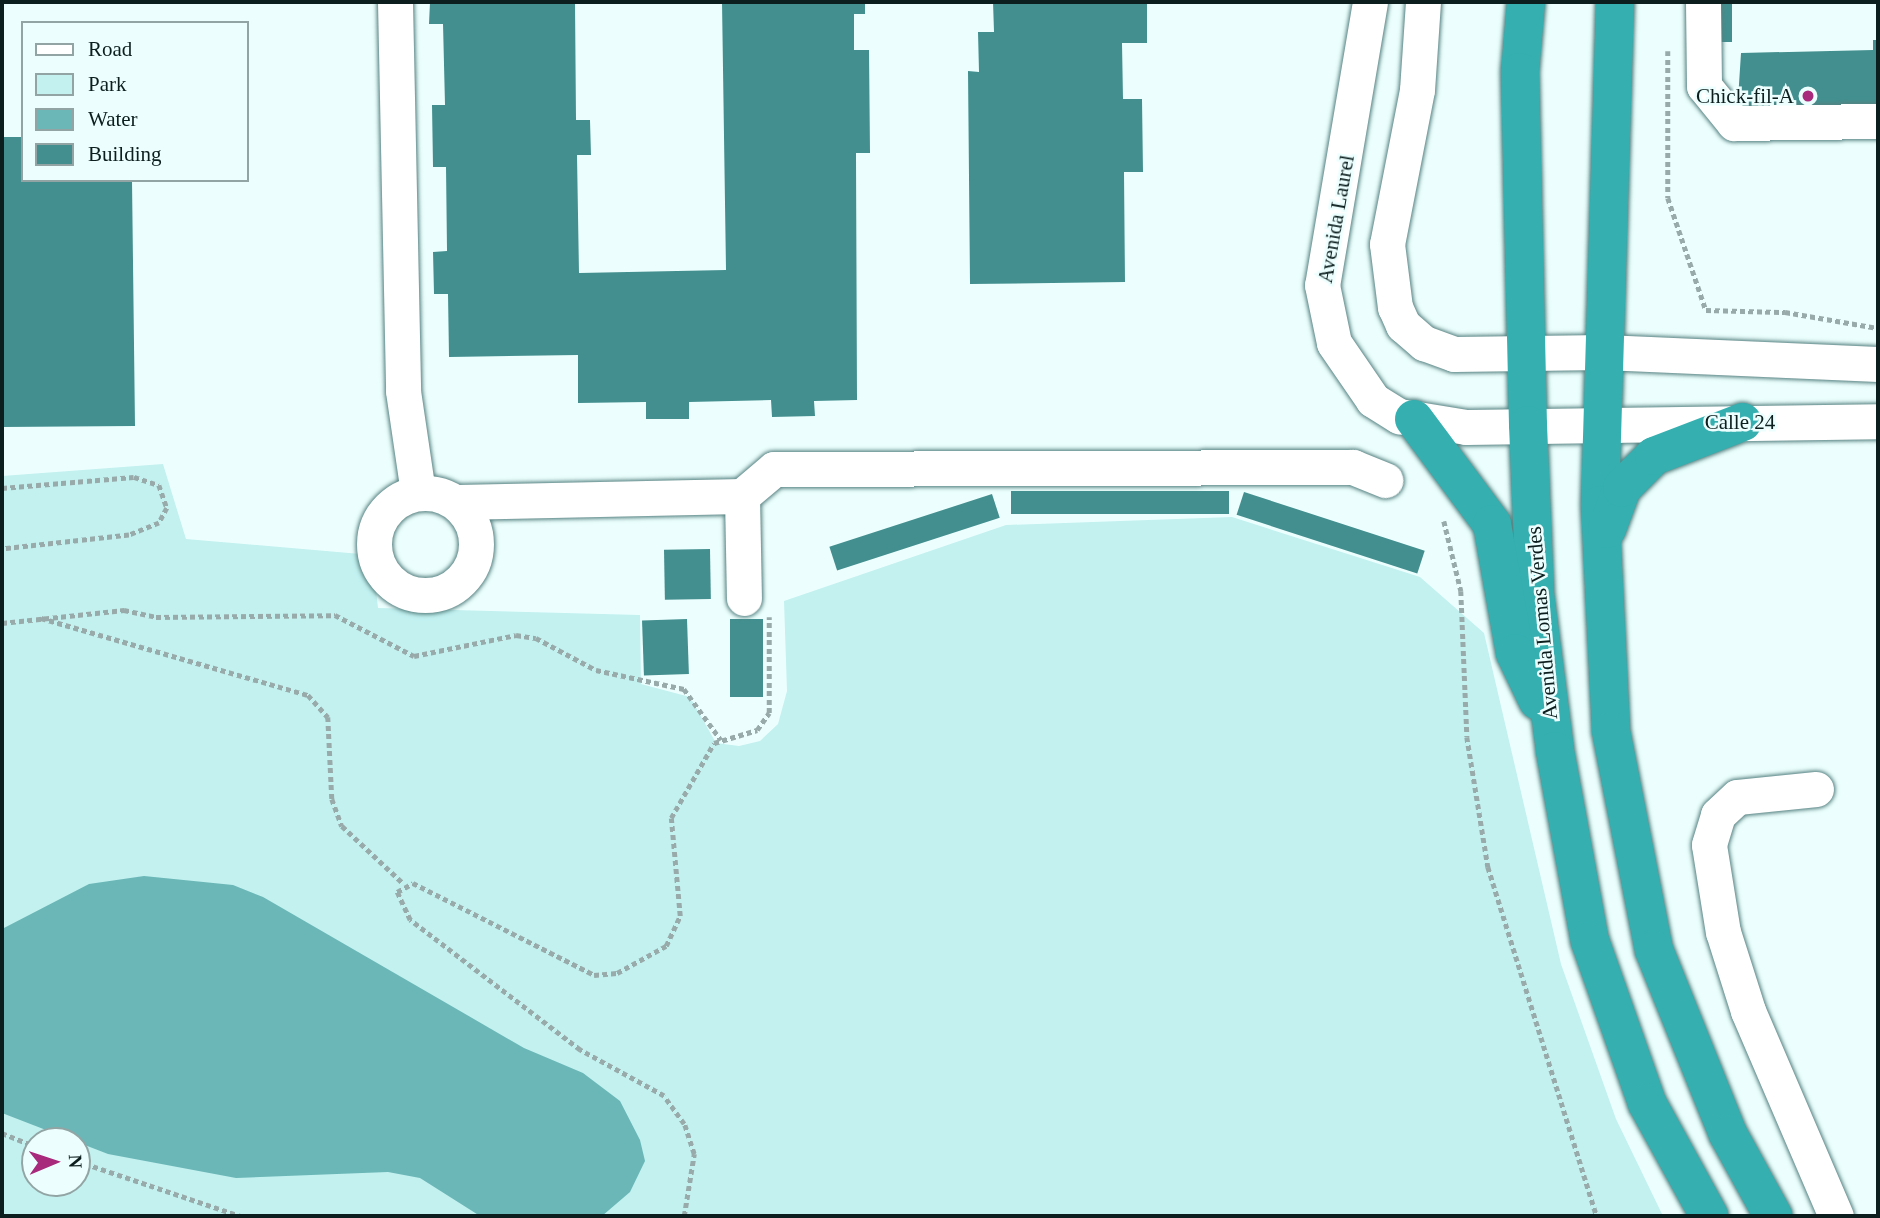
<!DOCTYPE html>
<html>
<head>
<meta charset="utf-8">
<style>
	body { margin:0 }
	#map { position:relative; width:1880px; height:1218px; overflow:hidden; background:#ecfffe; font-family:Georgia,serif }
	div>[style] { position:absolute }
	.green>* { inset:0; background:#c2f1f0 }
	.water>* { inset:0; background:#6bb7b7 }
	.building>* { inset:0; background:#438f8f; transform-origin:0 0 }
	.path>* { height:4.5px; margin-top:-2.25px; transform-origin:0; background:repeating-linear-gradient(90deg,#98abaa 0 5px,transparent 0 8.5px) }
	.roads { filter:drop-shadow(0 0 2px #568281) drop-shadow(0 0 2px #568281) }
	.minor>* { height:35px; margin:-17.5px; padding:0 17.5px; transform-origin:17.5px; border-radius:17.5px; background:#fff }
	.minor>.ring { margin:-17.5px; padding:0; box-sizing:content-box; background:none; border:35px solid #fff; border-radius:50% }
	.highway>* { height:38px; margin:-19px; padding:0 19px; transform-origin:19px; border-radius:19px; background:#35afb0 }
	.dots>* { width:19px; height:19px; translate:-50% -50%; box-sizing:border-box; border:4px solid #ecfffe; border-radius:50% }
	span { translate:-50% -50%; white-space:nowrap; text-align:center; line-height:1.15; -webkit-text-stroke:5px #ecfffe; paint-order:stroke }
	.poi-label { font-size:21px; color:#0c1e1e }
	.right { translate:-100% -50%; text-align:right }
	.street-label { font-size:21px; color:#0c1e1e }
	.frame { position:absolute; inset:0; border:4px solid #0c1e1e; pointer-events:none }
	.legend { position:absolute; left:21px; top:21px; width:228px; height:161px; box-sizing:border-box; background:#ecfffe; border:2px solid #92a5a4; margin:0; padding:9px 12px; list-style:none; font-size:21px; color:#0c1e1e }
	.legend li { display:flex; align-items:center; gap:14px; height:35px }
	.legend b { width:35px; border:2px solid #92a5a4 }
	.north { position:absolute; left:21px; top:1127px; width:70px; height:70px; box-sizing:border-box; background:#ecfffe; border:2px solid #92a5a4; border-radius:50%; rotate:88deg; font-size:19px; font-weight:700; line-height:28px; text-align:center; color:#0c1e1e }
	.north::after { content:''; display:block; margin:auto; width:24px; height:32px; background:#a72a7c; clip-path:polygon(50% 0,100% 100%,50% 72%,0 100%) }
</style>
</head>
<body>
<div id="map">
	<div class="green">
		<div style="clip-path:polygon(evenodd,163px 464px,186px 539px,372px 555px,378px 608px,640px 615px,641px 684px,690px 697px,716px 743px,739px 746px,760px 741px,778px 724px,787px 691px,784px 601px,1006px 525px,1232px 517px,1420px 577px,1484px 633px,1561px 964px,1616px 1119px,1663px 1216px,2px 1216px,2px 476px,163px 464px,35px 1141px,77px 1141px,77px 1183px,35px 1183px,35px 1141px)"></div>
	</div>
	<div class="water">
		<div style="clip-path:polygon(144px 876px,233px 885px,263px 897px,524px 1048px,583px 1073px,620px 1101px,640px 1140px,645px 1161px,630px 1192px,602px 1216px,480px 1216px,420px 1178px,388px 1172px,236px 1178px,108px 1154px,2px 1113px,2px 929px,89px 884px)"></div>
	</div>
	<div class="building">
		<div style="clip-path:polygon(430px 2px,575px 2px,576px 120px,590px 120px,591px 155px,577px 155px,579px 273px,726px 270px,722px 2px,865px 2px,865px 14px,854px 14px,854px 50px,869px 50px,870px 153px,856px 153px,857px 400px,814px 401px,815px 416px,772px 417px,771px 400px,689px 402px,689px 419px,646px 419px,646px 402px,578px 403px,578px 355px,449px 357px,448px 294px,434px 294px,433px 252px,447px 251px,446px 167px,433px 167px,432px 105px,445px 105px,443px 24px,429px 24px)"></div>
		<div style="clip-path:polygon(993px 2px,1147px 2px,1147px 43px,1122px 43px,1123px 99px,1142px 99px,1143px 172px,1124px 172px,1125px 282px,970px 284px,968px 71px,979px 72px,978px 32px,994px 32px)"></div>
		<div style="left:1690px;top:2px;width:42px;height:40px"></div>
		<div style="clip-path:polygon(1873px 40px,1878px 40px,1878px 127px,1737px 115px,1741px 53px,1873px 50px)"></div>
		<div style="clip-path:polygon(2px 137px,23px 137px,23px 180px,132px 180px,135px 426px,2px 427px)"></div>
		<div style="left:1229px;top:491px;width:23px;height:218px;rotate:90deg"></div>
		<div style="left:1244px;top:492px;width:190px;height:24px;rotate:18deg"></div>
		<div style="left:992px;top:494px;width:25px;height:171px;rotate:72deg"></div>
		<div style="left:710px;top:549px;width:50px;height:46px;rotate:89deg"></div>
		<div style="left:687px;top:619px;width:55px;height:45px;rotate:88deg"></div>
		<div style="left:730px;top:619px;width:33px;height:78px"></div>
	</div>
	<div class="path">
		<div style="left:1668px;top:51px;width:147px;rotate:90deg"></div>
		<div style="left:1668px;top:198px;width:118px;rotate:71.3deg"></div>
		<div style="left:1706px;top:310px;width:79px;rotate:1.5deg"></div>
		<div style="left:1785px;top:312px;width:94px;rotate:9.8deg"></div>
		<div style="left:2px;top:488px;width:132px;rotate:-4.8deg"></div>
		<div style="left:134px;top:477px;width:26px;rotate:18deg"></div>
		<div style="left:159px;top:485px;width:24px;rotate:71deg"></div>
		<div style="left:167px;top:508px;width:17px;rotate:118deg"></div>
		<div style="left:159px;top:523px;width:32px;rotate:158deg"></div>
		<div style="left:129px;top:535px;width:128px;rotate:173.7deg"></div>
		<div style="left:1444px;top:521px;width:72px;rotate:76.3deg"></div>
		<div style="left:1461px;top:591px;width:146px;rotate:87.6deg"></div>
		<div style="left:1467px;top:737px;width:132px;rotate:80.8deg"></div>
		<div style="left:1488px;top:867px;width:366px;rotate:72.7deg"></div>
		<div style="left:41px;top:618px;width:278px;rotate:16.1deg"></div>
		<div style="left:308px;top:695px;width:30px;rotate:48deg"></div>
		<div style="left:328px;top:717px;width:82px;rotate:87.2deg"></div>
		<div style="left:332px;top:799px;width:29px;rotate:70deg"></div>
		<div style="left:342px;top:826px;width:83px;rotate:43.1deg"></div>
		<div style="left:2px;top:623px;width:123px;rotate:-6.1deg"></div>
		<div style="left:124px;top:610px;width:33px;rotate:12deg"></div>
		<div style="left:156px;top:617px;width:179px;rotate:-0.6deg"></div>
		<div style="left:335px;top:615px;width:89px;rotate:27.4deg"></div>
		<div style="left:414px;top:656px;width:104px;rotate:-11.6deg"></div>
		<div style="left:516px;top:635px;width:20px;rotate:9deg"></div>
		<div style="left:536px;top:638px;width:68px;rotate:28.1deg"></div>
		<div style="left:596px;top:670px;width:90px;rotate:12.2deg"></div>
		<div style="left:684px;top:689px;width:63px;rotate:54deg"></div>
		<div style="left:2px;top:1133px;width:35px;rotate:22deg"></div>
		<div style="left:77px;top:1161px;width:172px;rotate:18.6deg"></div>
		<div style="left:684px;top:1216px;width:63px;rotate:-80.8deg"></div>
		<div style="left:694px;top:1154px;width:32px;rotate:-108deg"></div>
		<div style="left:684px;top:1124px;width:34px;rotate:-126deg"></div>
		<div style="left:664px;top:1096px;width:96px;rotate:-151.3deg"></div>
		<div style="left:580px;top:1050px;width:214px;rotate:-142.6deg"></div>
		<div style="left:410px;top:920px;width:31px;rotate:-115deg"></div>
		<div style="left:397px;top:892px;width:18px;rotate:-29deg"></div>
		<div style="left:413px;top:883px;width:203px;rotate:26.9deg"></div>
		<div style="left:594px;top:975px;width:23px;rotate:-5deg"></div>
		<div style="left:617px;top:973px;width:56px;rotate:-28.9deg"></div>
		<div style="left:666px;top:946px;width:33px;rotate:-65deg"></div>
		<div style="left:680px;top:916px;width:98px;rotate:-95.2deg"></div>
		<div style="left:671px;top:818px;width:86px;rotate:-60.2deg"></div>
		<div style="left:714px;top:743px;width:45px;rotate:-16.8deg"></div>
		<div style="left:757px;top:730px;width:21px;rotate:-55deg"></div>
		<div style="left:769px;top:713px;width:96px;rotate:-90deg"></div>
	</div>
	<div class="roads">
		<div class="minor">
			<div style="left:395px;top:2px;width:389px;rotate:88.8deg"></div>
			<div style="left:403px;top:391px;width:102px;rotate:81.6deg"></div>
			<div style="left:1370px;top:2px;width:287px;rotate:99.6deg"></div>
			<div style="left:1322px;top:285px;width:59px;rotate:78.3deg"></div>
			<div style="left:1334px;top:343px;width:69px;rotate:55.6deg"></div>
			<div style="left:1373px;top:400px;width:31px;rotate:32deg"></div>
			<div style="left:1399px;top:416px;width:68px;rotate:9.3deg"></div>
			<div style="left:1466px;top:427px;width:412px;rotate:-0.8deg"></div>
			<div style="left:1423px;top:2px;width:88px;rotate:93.9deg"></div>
			<div style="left:1417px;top:90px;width:157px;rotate:101deg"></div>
			<div style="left:1387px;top:244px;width:64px;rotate:82.8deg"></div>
			<div style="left:1395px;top:307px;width:20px;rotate:66deg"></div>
			<div style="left:1403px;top:325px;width:28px;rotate:41deg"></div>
			<div style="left:1424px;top:343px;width:32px;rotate:20deg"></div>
			<div style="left:1454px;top:354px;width:150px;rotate:-0.8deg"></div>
			<div style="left:1604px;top:352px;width:274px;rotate:2.5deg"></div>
			<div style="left:1703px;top:2px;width:84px;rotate:89.3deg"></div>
			<div style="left:1704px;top:86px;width:48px;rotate:51deg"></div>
			<div style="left:1734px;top:123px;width:144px;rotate:-0.8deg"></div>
			<div class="ring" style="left:374px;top:493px;width:67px;height:67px"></div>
			<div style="left:742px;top:496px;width:102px;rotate:88.9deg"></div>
			<div style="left:457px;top:502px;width:285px;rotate:-1.2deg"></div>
			<div style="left:742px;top:496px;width:42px;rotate:-40.2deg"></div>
			<div style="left:774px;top:469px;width:579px;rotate:-0.2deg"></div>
			<div style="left:1353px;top:467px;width:35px;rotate:22deg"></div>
			<div style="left:1816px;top:789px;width:79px;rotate:174.2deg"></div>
			<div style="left:1737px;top:797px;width:26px;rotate:137deg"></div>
			<div style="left:1718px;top:815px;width:31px;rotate:107deg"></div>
			<div style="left:1709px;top:845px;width:88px;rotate:80.9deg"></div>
			<div style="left:1723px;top:932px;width:83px;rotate:72.4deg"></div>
			<div style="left:1748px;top:1011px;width:223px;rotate:66.8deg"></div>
		</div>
		<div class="highway">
			<div style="left:1526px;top:2px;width:70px;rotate:94.9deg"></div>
			<div style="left:1520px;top:72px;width:353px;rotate:88.7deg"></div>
			<div style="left:1528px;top:425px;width:169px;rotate:87.6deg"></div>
			<div style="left:1535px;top:594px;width:158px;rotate:82.7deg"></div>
			<div style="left:1555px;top:751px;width:193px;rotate:79.6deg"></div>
			<div style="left:1590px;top:941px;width:172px;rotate:70.6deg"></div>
			<div style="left:1647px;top:1103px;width:129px;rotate:61.2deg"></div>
			<div style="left:1615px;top:2px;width:503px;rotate:91.71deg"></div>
			<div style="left:1600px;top:505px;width:226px;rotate:87.2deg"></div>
			<div style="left:1611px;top:731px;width:223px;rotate:78.9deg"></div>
			<div style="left:1654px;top:950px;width:198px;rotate:68.1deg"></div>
			<div style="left:1728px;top:1134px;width:94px;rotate:61.2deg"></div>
			<div style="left:1414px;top:419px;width:131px;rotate:53.4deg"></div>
			<div style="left:1492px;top:524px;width:131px;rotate:79.9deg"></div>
			<div style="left:1515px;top:653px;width:53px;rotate:64.4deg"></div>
			<div style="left:1607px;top:529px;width:44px;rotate:-69.9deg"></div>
			<div style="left:1622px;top:488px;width:45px;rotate:-45deg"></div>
			<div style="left:1654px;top:456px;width:95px;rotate:-20.9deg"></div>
		</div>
	</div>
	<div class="dots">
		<div style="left:1808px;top:96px;background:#a72a7c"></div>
	</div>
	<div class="poi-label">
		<span class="right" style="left:1794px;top:96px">Chick-fil-A</span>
	</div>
	<div class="street-label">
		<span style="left:1336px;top:219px;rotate:-80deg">Avenida Laurel</span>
		<span style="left:1740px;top:422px">Calle 24</span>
		<span style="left:1542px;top:623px;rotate:-95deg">Avenida Lomas Verdes</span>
	</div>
	<div class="frame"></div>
	<ul class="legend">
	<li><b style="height:9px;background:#fff"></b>Road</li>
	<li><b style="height:19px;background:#c2f1f0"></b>Park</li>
	<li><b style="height:19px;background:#6bb7b7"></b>Water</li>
	<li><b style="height:19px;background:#438f8f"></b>Building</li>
	</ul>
	<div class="north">N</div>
</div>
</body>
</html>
